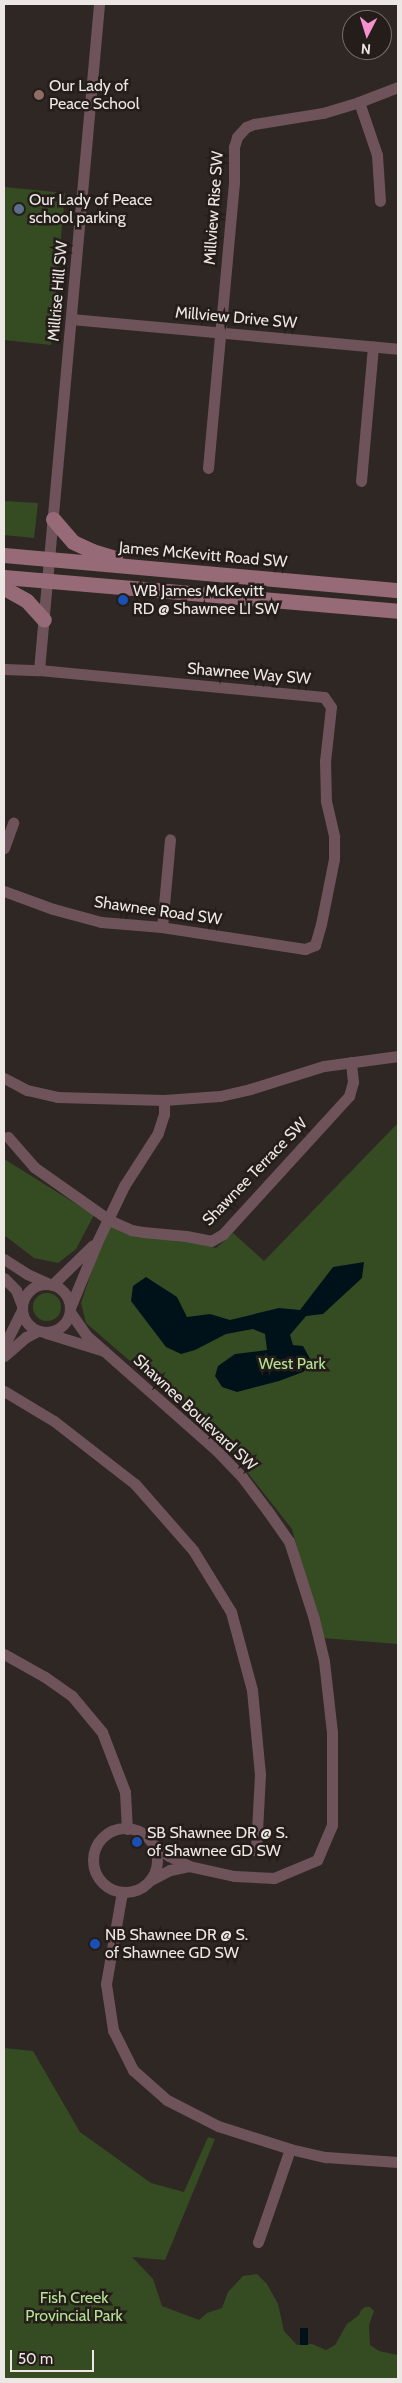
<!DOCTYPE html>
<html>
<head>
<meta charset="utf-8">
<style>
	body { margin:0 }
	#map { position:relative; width:402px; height:2383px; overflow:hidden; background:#2f2723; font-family:Cabin,sans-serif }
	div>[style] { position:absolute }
	.green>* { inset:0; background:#354c23 }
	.round { border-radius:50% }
	.water>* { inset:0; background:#001219; transform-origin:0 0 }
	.street>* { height:11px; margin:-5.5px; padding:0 5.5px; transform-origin:5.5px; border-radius:5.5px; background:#6f535b }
	.street>.ring { margin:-5.5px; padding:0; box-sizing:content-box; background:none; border:11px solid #6f535b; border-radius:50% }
	.secondary>* { height:15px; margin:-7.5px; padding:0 7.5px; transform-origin:7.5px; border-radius:7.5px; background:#966b77 }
	.dots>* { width:14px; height:14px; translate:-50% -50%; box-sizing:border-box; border:2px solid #251d1a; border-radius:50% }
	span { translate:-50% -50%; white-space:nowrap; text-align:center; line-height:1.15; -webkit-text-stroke:5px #251d1a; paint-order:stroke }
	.poi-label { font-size:16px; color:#ece7e4 }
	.left { translate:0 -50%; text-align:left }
	.street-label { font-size:16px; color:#ece7e4 }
	.park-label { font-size:16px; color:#b4e393 }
	.frame { position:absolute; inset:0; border:5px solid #ece7e4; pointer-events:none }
	.north { position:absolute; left:342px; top:10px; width:50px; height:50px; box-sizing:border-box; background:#251d1a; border:1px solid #756e6b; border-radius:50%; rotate:185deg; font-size:14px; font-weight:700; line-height:20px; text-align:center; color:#ece7e4 }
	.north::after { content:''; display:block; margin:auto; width:18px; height:22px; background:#f790ce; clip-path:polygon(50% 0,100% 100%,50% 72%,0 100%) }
	.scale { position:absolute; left:10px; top:2350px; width:84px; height:22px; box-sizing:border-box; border:2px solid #ece7e4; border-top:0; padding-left:6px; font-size:15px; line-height:18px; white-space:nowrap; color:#ece7e4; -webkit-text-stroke:4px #251d1a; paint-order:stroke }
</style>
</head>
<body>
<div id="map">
	<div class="green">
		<div style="clip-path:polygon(4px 187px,65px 193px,51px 345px,4px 340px)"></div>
		<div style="clip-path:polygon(4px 501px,38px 503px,34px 538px,4px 535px)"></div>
		<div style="clip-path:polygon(398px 1123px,398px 1644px,323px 1638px,292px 1529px,236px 1458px,181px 1405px,86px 1323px,81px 1303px,108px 1223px,216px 1248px,233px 1233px,264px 1261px)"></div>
		<div style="clip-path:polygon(4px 1159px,94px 1215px,76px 1249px,58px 1263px,34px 1258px,4px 1235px)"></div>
		<div class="round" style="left:33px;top:1293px;width:28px;height:28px"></div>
		<div style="clip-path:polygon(4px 2048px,33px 2051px,80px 2132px,151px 2183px,184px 2192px,208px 2137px,215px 2139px,165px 2260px,132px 2257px,153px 2279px,162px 2306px,199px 2320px,207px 2313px,222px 2308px,228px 2292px,243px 2276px,257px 2274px,267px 2284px,278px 2304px,284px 2331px,297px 2345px,312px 2344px,326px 2350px,335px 2345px,347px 2324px,359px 2315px,361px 2310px,365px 2307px,370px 2307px,374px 2311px,369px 2325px,370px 2345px,379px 2351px,398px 2355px,398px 2379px,4px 2379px)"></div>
	</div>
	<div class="water">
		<div style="clip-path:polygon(364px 1262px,362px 1278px,323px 1314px,306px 1316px,290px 1335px,293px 1345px,303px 1346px,313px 1364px,303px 1372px,279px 1381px,237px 1392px,222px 1387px,215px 1376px,218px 1366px,235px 1354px,267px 1350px,265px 1334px,253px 1329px,226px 1334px,195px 1350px,181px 1354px,166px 1347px,131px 1301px,133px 1286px,146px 1277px,177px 1297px,187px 1317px,210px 1314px,230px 1320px,279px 1308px,300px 1310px,333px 1267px)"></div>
		<div style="left:300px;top:2328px;width:8px;height:17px"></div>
	</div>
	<div class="street">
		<div style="left:359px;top:102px;width:56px;rotate:71.2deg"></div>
		<div style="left:377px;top:155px;width:46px;rotate:86.3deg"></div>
		<div style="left:71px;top:319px;width:328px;rotate:5.2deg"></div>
		<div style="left:208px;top:468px;width:286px;rotate:-84.8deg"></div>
		<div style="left:234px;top:183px;width:36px;rotate:-90deg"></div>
		<div style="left:234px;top:147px;width:10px;rotate:-73deg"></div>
		<div style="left:237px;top:137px;width:13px;rotate:-48deg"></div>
		<div style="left:246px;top:127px;width:9px;rotate:-21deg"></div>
		<div style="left:254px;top:124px;width:70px;rotate:-9.1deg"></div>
		<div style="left:323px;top:113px;width:38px;rotate:-17deg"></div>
		<div style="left:359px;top:102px;width:42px;rotate:-21deg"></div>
		<div style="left:361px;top:481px;width:135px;rotate:-84.9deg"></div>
		<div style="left:4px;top:669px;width:35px;rotate:2deg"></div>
		<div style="left:39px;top:670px;width:286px;rotate:5.4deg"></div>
		<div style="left:324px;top:697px;width:12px;rotate:55deg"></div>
		<div style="left:331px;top:707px;width:54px;rotate:96.3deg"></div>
		<div style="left:325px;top:761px;width:40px;rotate:88.6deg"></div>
		<div style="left:326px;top:801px;width:37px;rotate:77deg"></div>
		<div style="left:334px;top:837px;width:22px;rotate:90deg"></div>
		<div style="left:334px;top:859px;width:66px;rotate:101.3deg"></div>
		<div style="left:321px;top:924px;width:22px;rotate:106deg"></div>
		<div style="left:315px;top:945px;width:11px;rotate:158deg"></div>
		<div style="left:305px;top:949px;width:145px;rotate:-171.3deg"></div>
		<div style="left:162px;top:927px;width:61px;rotate:-175.3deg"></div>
		<div style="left:101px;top:922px;width:50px;rotate:-164.8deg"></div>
		<div style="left:53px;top:909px;width:52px;rotate:-159.8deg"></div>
		<div style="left:39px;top:670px;width:669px;rotate:-84.85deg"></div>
		<div style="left:4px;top:848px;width:27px;rotate:-70deg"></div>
		<div style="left:162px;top:927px;width:88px;rotate:-84.8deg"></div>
		<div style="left:4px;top:1078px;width:26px;rotate:28deg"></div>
		<div style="left:27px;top:1090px;width:31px;rotate:13deg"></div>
		<div style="left:57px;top:1097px;width:107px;rotate:1.6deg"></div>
		<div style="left:164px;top:1100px;width:14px;rotate:90deg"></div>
		<div style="left:164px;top:1114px;width:20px;rotate:108deg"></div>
		<div style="left:158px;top:1133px;width:63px;rotate:122.7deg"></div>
		<div style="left:124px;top:1186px;width:60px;rotate:115.7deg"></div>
		<div style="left:98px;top:1240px;width:74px;rotate:112.4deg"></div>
		<div style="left:164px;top:1100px;width:56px;rotate:-4.1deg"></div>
		<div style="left:220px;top:1096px;width:31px;rotate:-13deg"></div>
		<div style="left:250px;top:1089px;width:77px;rotate:-17.3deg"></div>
		<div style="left:324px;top:1066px;width:75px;rotate:-7.7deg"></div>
		<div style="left:8px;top:1137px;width:40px;rotate:49deg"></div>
		<div style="left:34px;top:1167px;width:92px;rotate:35.2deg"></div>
		<div style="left:109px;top:1220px;width:24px;rotate:24deg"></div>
		<div style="left:131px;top:1230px;width:12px;rotate:9deg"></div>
		<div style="left:143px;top:1232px;width:43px;rotate:5.3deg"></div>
		<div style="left:186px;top:1236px;width:25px;rotate:11deg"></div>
		<div style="left:211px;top:1241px;width:14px;rotate:-30deg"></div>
		<div style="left:223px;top:1234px;width:187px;rotate:-47.6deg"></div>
		<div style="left:349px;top:1096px;width:15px;rotate:-74deg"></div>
		<div style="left:353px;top:1082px;width:20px;rotate:-96deg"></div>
		<div style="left:4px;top:1259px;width:27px;rotate:33deg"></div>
		<div style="left:27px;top:1274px;width:24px;rotate:24deg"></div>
		<div style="left:4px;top:1278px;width:17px;rotate:45deg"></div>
		<div style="left:16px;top:1290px;width:17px;rotate:69deg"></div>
		<div class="ring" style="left:22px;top:1284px;width:37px;height:37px"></div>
		<div style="left:52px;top:1285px;width:57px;rotate:-44.3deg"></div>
		<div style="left:70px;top:1312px;width:28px;rotate:55deg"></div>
		<div style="left:86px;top:1335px;width:175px;rotate:41.5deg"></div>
		<div style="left:217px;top:1451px;width:36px;rotate:46deg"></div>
		<div style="left:242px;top:1477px;width:41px;rotate:52.9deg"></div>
		<div style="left:267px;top:1510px;width:38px;rotate:55deg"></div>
		<div style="left:289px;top:1541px;width:82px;rotate:72.2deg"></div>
		<div style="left:314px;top:1619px;width:43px;rotate:76.6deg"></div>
		<div style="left:324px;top:1661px;width:71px;rotate:83.6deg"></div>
		<div style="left:332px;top:1732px;width:93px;rotate:90deg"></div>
		<div style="left:332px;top:1825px;width:38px;rotate:113deg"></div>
		<div style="left:317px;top:1860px;width:47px;rotate:157.3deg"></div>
		<div style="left:274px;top:1878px;width:40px;rotate:-177.1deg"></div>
		<div style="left:234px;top:1876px;width:46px;rotate:-167.5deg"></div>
		<div style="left:189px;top:1866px;width:22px;rotate:-153deg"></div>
		<div style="left:169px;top:1856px;width:20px;rotate:-143deg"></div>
		<div style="left:46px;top:1333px;width:61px;rotate:17.2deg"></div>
		<div style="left:4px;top:1346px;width:40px;rotate:-63.4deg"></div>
		<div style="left:4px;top:1356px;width:29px;rotate:-41deg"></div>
		<div style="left:26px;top:1337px;width:13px;rotate:-27deg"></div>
		<div style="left:4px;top:1391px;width:58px;rotate:31deg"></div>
		<div style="left:54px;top:1421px;width:103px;rotate:37.9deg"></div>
		<div style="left:135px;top:1484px;width:88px;rotate:48.7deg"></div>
		<div style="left:193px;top:1550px;width:73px;rotate:58.5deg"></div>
		<div style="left:231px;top:1612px;width:81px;rotate:74.9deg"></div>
		<div style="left:252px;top:1690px;width:84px;rotate:84.6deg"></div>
		<div style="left:260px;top:1774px;width:77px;rotate:93deg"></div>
		<div style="left:4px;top:1654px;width:47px;rotate:29.3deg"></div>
		<div style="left:45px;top:1677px;width:33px;rotate:35deg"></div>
		<div style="left:72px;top:1696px;width:47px;rotate:50.2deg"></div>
		<div style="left:102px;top:1732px;width:64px;rotate:69deg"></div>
		<div style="left:125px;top:1792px;width:37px;rotate:87deg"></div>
		<div class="ring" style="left:93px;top:1828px;width:53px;height:53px"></div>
		<div style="left:151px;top:1880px;width:21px;rotate:-28deg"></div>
		<div style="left:170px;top:1870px;width:19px;rotate:-12deg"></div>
		<div style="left:122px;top:1892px;width:93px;rotate:99.9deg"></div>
		<div style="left:106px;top:1984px;width:47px;rotate:81.3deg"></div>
		<div style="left:113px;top:2030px;width:45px;rotate:63.4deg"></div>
		<div style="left:133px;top:2070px;width:45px;rotate:41.4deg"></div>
		<div style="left:167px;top:2100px;width:57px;rotate:27deg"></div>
		<div style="left:218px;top:2126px;width:76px;rotate:17.7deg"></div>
		<div style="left:290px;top:2149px;width:37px;rotate:13deg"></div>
		<div style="left:326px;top:2157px;width:72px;rotate:4deg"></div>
		<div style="left:258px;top:2242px;width:98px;rotate:-71deg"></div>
	</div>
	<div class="secondary">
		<div style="left:53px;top:519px;width:30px;rotate:49deg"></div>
		<div style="left:73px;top:542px;width:21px;rotate:25deg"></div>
		<div style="left:92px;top:551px;width:24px;rotate:17deg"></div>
		<div style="left:4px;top:555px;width:396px;rotate:5.1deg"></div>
		<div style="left:4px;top:577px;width:395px;rotate:4.9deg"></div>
		<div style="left:4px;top:588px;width:26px;rotate:29deg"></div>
		<div style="left:27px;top:601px;width:25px;rotate:48deg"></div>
	</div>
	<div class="dots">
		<div style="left:39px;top:95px;background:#8d6e63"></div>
		<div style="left:19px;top:209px;background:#5c6f8a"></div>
		<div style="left:123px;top:600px;background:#1a4fb4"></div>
		<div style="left:137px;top:1842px;background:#1a4fb4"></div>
		<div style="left:95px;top:1944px;background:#1a4fb4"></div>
	</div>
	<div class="poi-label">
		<span class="left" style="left:49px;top:95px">Our Lady of<br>Peace School</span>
		<span class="left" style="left:29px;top:209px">Our Lady of Peace<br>school parking</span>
		<span class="left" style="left:133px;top:600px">WB James McKevitt<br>RD @ Shawnee LI SW</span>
		<span class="left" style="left:147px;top:1842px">SB Shawnee DR @ S.<br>of Shawnee GD SW</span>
		<span class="left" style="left:105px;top:1944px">NB Shawnee DR @ S.<br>of Shawnee GD SW</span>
	</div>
	<div class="street-label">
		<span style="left:214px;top:208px;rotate:-86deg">Millview Rise SW</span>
		<span style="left:58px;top:291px;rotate:-85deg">Millrise Hill SW</span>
		<span style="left:236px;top:318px;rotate:5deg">Millview Drive SW</span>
		<span style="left:203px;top:555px;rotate:5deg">James McKevitt Road SW</span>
		<span style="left:249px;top:674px;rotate:5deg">Shawnee Way SW</span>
		<span style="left:158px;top:911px;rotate:8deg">Shawnee Road SW</span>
		<span style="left:255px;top:1172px;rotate:-46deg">Shawnee Terrace SW</span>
		<span style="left:195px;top:1413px;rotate:43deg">Shawnee Boulevard SW</span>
	</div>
	<div class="park-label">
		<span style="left:292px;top:1364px">West Park</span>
		<span style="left:74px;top:2307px">Fish Creek<br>Provincial Park</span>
	</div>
	<div class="frame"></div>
	<div class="north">N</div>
	<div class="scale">50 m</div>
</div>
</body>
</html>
